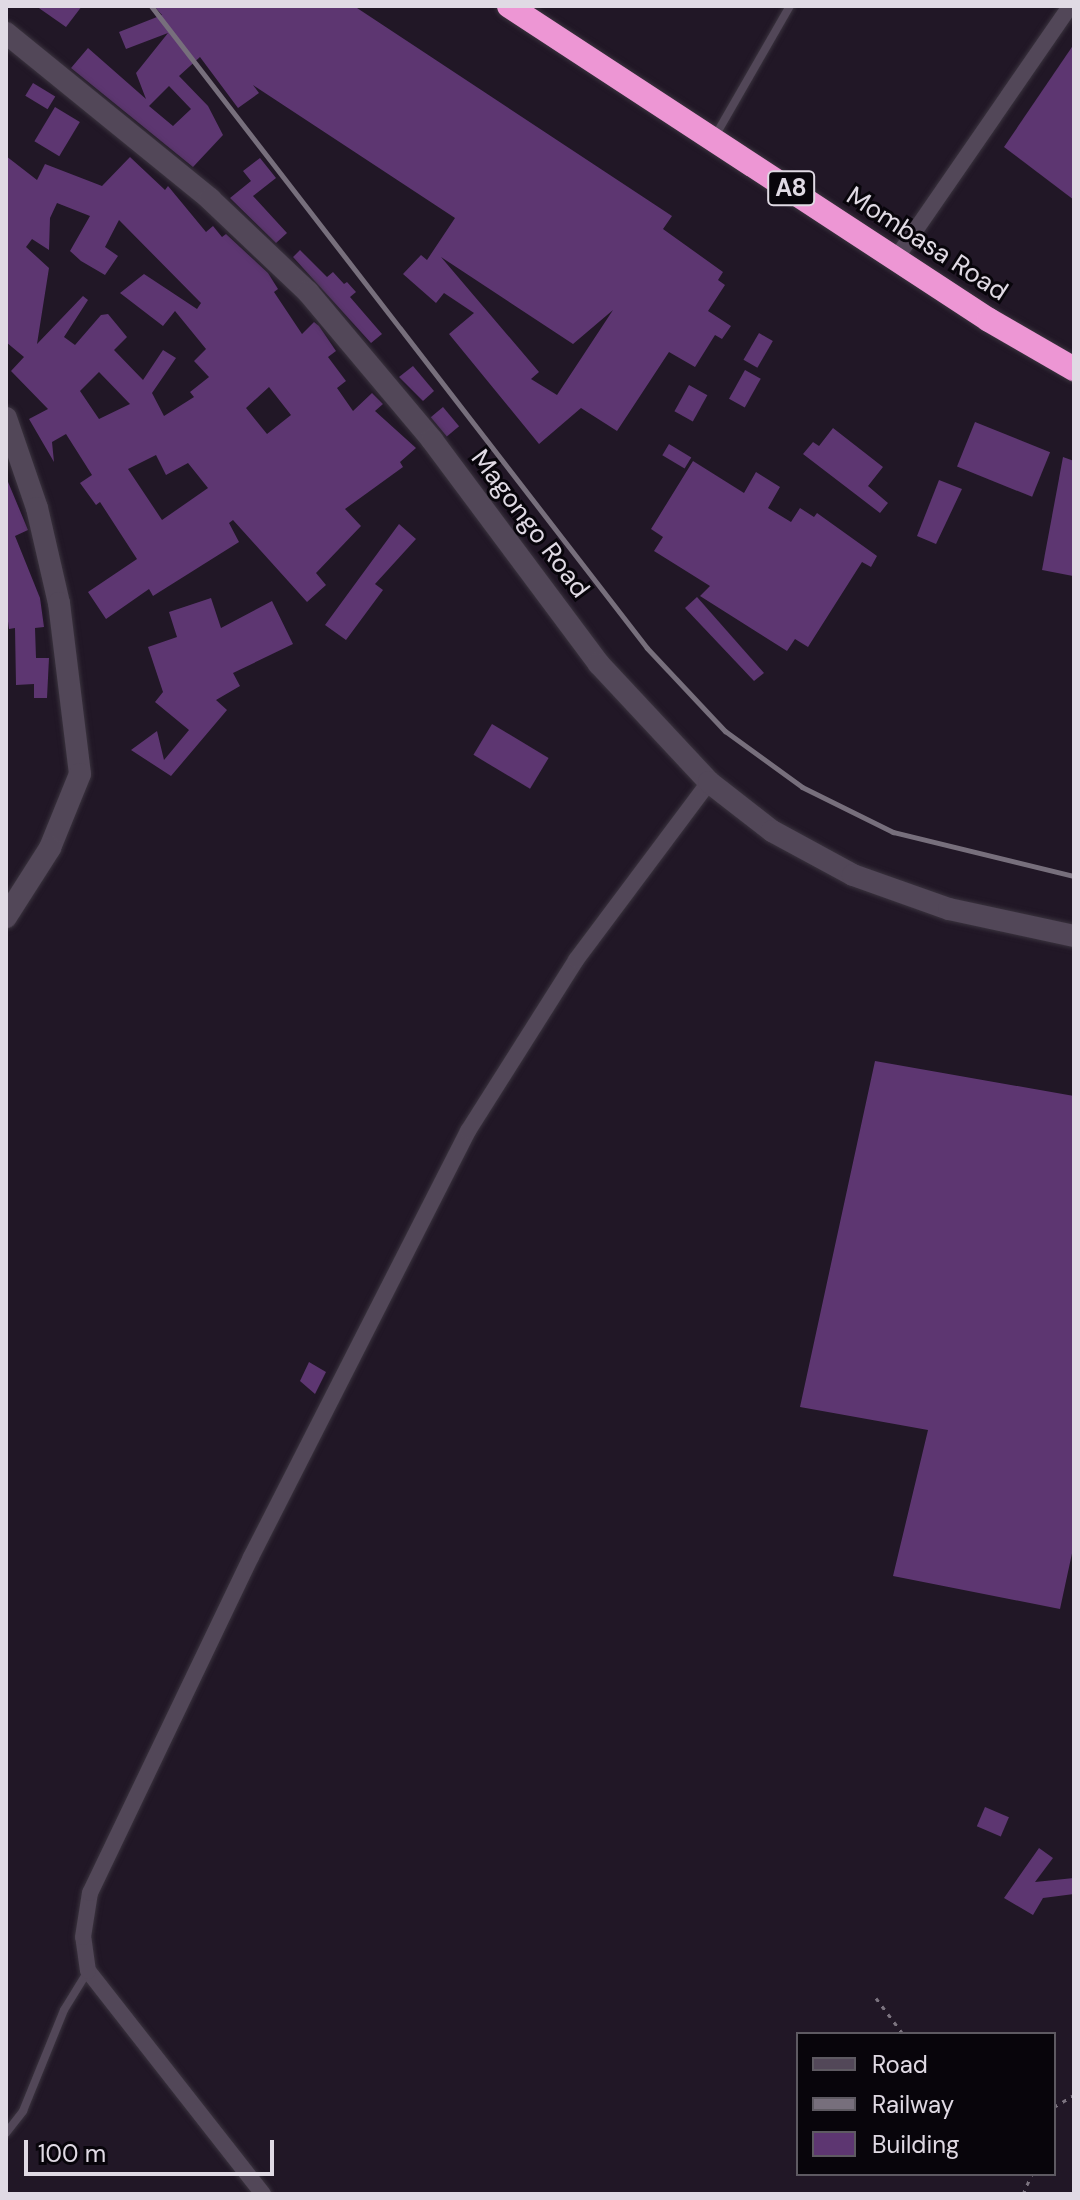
<!DOCTYPE html>
<html>
<head>
<meta charset="utf-8">
<style>
	body { margin:0 }
	#map { position:relative; width:1080px; height:2200px; overflow:hidden; background:#211726; font-family:"DM Sans",sans-serif }
	div>[style] { position:absolute }
	.building>* { inset:0; background:#5d3671; transform-origin:0 0 }
	.path>* { height:3px; margin-top:-1.5px; transform-origin:0; background:repeating-linear-gradient(90deg,#7b737f 0 4px,transparent 0 10px) }
	.roads { filter:drop-shadow(0 0 2px #3a333e) drop-shadow(0 0 2px #3a333e) }
	.lane>* { height:8px; margin:-4px; padding:0 4px; transform-origin:4px; border-radius:4px; background:#524758 }
	.street>* { height:16px; margin:-8px; padding:0 8px; transform-origin:8px; border-radius:8px; background:#524758 }
	.secondary>* { height:22px; margin:-11px; padding:0 11px; transform-origin:11px; border-radius:11px; background:#524758 }
	.highway>* { height:24px; margin:-12px; padding:0 12px; transform-origin:12px; border-radius:12px; background:#ed96d4 }
	.rail>* { height:5px; margin:-2.5px; padding:0 2.5px; transform-origin:2.5px; border-radius:2.5px; background:#776f7c }
	span { translate:-50% -50%; white-space:nowrap; text-align:center; line-height:1.15; -webkit-text-stroke:6px #08050b; paint-order:stroke }
	.shield-label span { padding:2px 6px; background:#08050b; border:2px solid; border-radius:6px; -webkit-text-stroke-width:0 }
	.shield-label { font-size:24px; color:#e0dae4; font-weight:700 }
	.street-label { font-size:26px; color:#e0dae4 }
	.frame { position:absolute; inset:0; border:8px solid #e0dae4; pointer-events:none }
	.legend { position:absolute; left:796px; top:2032px; width:260px; height:144px; box-sizing:border-box; background:#08050b; border:2px solid #5e5a62; margin:0; padding:10px 14px; list-style:none; font-size:24px; color:#e0dae4 }
	.legend li { display:flex; align-items:center; gap:16px; height:40px }
	.legend b { width:40px; border:2px solid #5e5a62 }
	.scale { position:absolute; left:24px; top:2140px; width:250px; height:36px; box-sizing:border-box; border:4px solid #e0dae4; border-top:0; padding-left:10px; font-size:24px; line-height:28px; white-space:nowrap; color:#e0dae4; -webkit-text-stroke:6px #08050b; paint-order:stroke }
</style>
</head>
<body>
<div id="map">
	<div class="building">
		<div style="clip-path:polygon(36px 6px,82px 6px,66px 27px)"></div>
		<div style="clip-path:polygon(evenodd,154px 6px,354px 6px,672px 216px,663px 229px,723px 272px,718px 280px,725px 285px,708px 311px,731px 326px,722px 339px,715px 335px,695px 367px,669px 352px,617px 431px,581px 408px,539px 444px,449px 334px,474px 313px,444px 293px,436px 303px,403px 274px,421px 255px,427px 260px,455px 218px,253px 85px,259px 93px,238px 108px,200px 57px,179px 76px,208px 106px,223px 135px,193px 167px,71px 68px,88px 48px,146px 99px,136px 73px,168px 33px,126px 49px,119px 32px,162px 15px,154px 6px,169px 86px,191px 109px,173px 126px,149px 106px,169px 86px,154px 6px,441px 257px,573px 344px,613px 310px,557px 395px,531px 379px,539px 372px,441px 257px)"></div>
		<div style="clip-path:polygon(1074px 44px,1074px 200px,1004px 147px)"></div>
		<div style="left:33px;top:83px;width:26px;height:15px;rotate:31deg"></div>
		<div style="left:55px;top:107px;width:29px;height:40px;rotate:31deg"></div>
		<div style="clip-path:polygon(evenodd,6px 156px,37px 180px,45px 164px,102px 186px,130px 157px,165px 190px,168px 186px,206px 232px,213px 226px,222px 237px,226px 234px,268px 273px,278px 289px,274px 292px,302px 334px,314px 322px,319px 326px,336px 351px,328px 357px,346px 381px,337px 388px,353px 411px,372px 393px,383px 404px,375px 411px,416px 448px,400px 462px,403px 467px,345px 509px,361px 526px,316px 573px,326px 585px,307px 602px,233px 520px,229px 523px,239px 542px,153px 596px,149px 589px,106px 619px,88px 592px,137px 559px,100px 502px,96px 505px,80px 483px,92px 475px,66px 434px,52px 442px,54px 462px,29px 419px,48px 409px,11px 371px,24px 357px,6px 342px,6px 156px,57px 203px,90px 216px,70px 251px,81px 261px,105px 275px,118px 256px,105px 247px,119px 220px,201px 303px,197px 309px,144px 274px,120px 293px,163px 326px,175px 311px,206px 349px,194px 361px,209px 377px,190px 392px,194px 397px,164px 416px,152px 393px,176px 358px,163px 350px,143px 380px,114px 350px,127px 337px,108px 314px,101px 315px,75px 345px,64px 337px,88px 300px,83px 296px,37px 344px,49px 268px,26px 247px,32px 239px,49px 250px,50px 218px,57px 203px,6px 156px,99px 372px,130px 404px,99px 419px,80px 391px,99px 372px,6px 156px,269px 387px,291px 415px,267px 434px,246px 408px,269px 387px,6px 156px,156px 455px,166px 475px,188px 463px,208px 488px,162px 520px,128px 469px,156px 455px)"></div>
		<div style="clip-path:polygon(260px 158px,276px 178px,253px 196px,287px 233px,276px 243px,230px 198px,251px 181px,243px 171px)"></div>
		<div style="clip-path:polygon(300px 250px,327px 277px,333px 272px,344px 284px,347px 282px,356px 292px,350px 297px,382px 334px,371px 343px,293px 257px)"></div>
		<div style="left:759px;top:333px;width:16px;height:31px;rotate:30deg"></div>
		<div style="clip-path:polygon(413px 366px,434px 391px,423px 401px,399px 377px)"></div>
		<div style="left:745px;top:370px;width:18px;height:33px;rotate:29deg"></div>
		<div style="left:689px;top:385px;width:21px;height:30px;rotate:29deg"></div>
		<div style="left:443px;top:407px;width:25px;height:16px;rotate:50deg"></div>
		<div style="left:975px;top:422px;width:81px;height:48px;rotate:22deg"></div>
		<div style="clip-path:polygon(833px 428px,883px 467px,868px 486px,888px 503px,880px 513px,803px 454px,813px 442px,819px 446px)"></div>
		<div style="left:669px;top:444px;width:26px;height:13px;rotate:31deg"></div>
		<div style="clip-path:polygon(1063px 457px,1074px 461px,1073px 576px,1042px 570px)"></div>
		<div style="clip-path:polygon(693px 461px,744px 493px,756px 472px,780px 487px,768px 508px,791px 522px,800px 508px,814px 517px,817px 513px,877px 556px,871px 567px,862px 562px,808px 647px,795px 639px,787px 651px,700px 596px,710px 586px,654px 551px,663px 537px,651px 529px)"></div>
		<div style="clip-path:polygon(6px 477px,28px 530px,15px 536px,40px 598px,44px 627px,35px 628px,36px 658px,49px 658px,47px 698px,34px 698px,34px 684px,16px 685px,15px 628px,9px 629px,6px 606px)"></div>
		<div style="clip-path:polygon(939px 480px,962px 489px,936px 544px,917px 536px)"></div>
		<div style="clip-path:polygon(399px 524px,416px 539px,375px 584px,383px 590px,346px 640px,325px 625px)"></div>
		<div style="clip-path:polygon(697px 597px,764px 673px,754px 681px,685px 608px)"></div>
		<div style="clip-path:polygon(211px 598px,221px 628px,272px 601px,293px 644px,233px 673px,240px 686px,216px 700px,227px 710px,171px 776px,131px 750px,157px 731px,164px 760px,189px 730px,155px 702px,163px 692px,148px 647px,177px 637px,169px 612px)"></div>
		<div style="left:492px;top:724px;width:66px;height:36px;rotate:31deg"></div>
		<div style="clip-path:polygon(875px 1061px,1074px 1096px,1074px 1544px,1060px 1609px,893px 1576px,928px 1430px,800px 1407px)"></div>
		<div style="clip-path:polygon(309px 1362px,326px 1372px,315px 1394px,300px 1381px)"></div>
		<div style="left:985px;top:1807px;width:26px;height:21px;rotate:23deg"></div>
		<div style="clip-path:polygon(1039px 1848px,1053px 1858px,1035px 1882px,1074px 1878px,1074px 1894px,1043px 1898px,1033px 1915px,1004px 1898px)"></div>
	</div>
	<div class="path">
		<div style="left:876px;top:1998px;width:45px;rotate:53.1deg"></div>
		<div style="left:1054px;top:2107px;width:23px;rotate:-31deg"></div>
		<div style="left:1023px;top:2194px;width:22px;rotate:-66deg"></div>
	</div>
	<div class="roads">
		<div class="lane">
			<div style="left:714px;top:138px;width:152px;rotate:-60.1deg"></div>
			<div style="left:6px;top:2133px;width:28px;rotate:-52deg"></div>
			<div style="left:23px;top:2111px;width:109px;rotate:-67.9deg"></div>
			<div style="left:64px;top:2010px;width:46px;rotate:-58.4deg"></div>
		</div>
		<div class="street">
			<div style="left:897px;top:257px;width:305px;rotate:-55.4deg"></div>
			<div style="left:263px;top:2194px;width:283px;rotate:-128.1deg"></div>
			<div style="left:88px;top:1971px;width:34px;rotate:-98deg"></div>
			<div style="left:83px;top:1937px;width:45px;rotate:-81deg"></div>
			<div style="left:90px;top:1893px;width:373px;rotate:-64.4deg"></div>
			<div style="left:251px;top:1557px;width:478px;rotate:-63deg"></div>
			<div style="left:468px;top:1131px;width:202px;rotate:-57.7deg"></div>
			<div style="left:576px;top:960px;width:222px;rotate:-53.2deg"></div>
		</div>
		<div class="secondary">
			<div style="left:6px;top:33px;width:263px;rotate:39.1deg"></div>
			<div style="left:210px;top:199px;width:135px;rotate:43.5deg"></div>
			<div style="left:308px;top:292px;width:193px;rotate:50deg"></div>
			<div style="left:432px;top:440px;width:279px;rotate:53.3deg"></div>
			<div style="left:599px;top:664px;width:161px;rotate:47deg"></div>
			<div style="left:709px;top:782px;width:80px;rotate:37.9deg"></div>
			<div style="left:772px;top:831px;width:92px;rotate:28.5deg"></div>
			<div style="left:853px;top:875px;width:102px;rotate:19.5deg"></div>
			<div style="left:949px;top:909px;width:128px;rotate:12.2deg"></div>
			<div style="left:6px;top:418px;width:95px;rotate:71deg"></div>
			<div style="left:37px;top:508px;width:98px;rotate:77deg"></div>
			<div style="left:59px;top:603px;width:172px;rotate:83deg"></div>
			<div style="left:80px;top:774px;width:80px;rotate:112.1deg"></div>
			<div style="left:50px;top:848px;width:82px;rotate:122.5deg"></div>
		</div>
		<div class="highway">
			<div style="left:509px;top:6px;width:574px;rotate:33.19deg"></div>
			<div style="left:989px;top:320px;width:98px;rotate:30deg"></div>
		</div>
	</div>
	<div class="rail">
		<div style="left:151px;top:6px;width:811px;rotate:52.31deg"></div>
		<div style="left:647px;top:648px;width:114px;rotate:46.8deg"></div>
		<div style="left:725px;top:731px;width:95px;rotate:36deg"></div>
		<div style="left:802px;top:787px;width:102px;rotate:26.3deg"></div>
		<div style="left:893px;top:832px;width:186px;rotate:13.7deg"></div>
	</div>
	<div class="shield-label">
		<span style="left:791px;top:188px">A8</span>
	</div>
	<div class="street-label">
		<span style="left:927px;top:244px;rotate:33deg">Mombasa Road</span>
		<span style="left:530px;top:524px;rotate:53deg">Magongo Road</span>
	</div>
	<div class="frame"></div>
	<ul class="legend">
	<li><b style="height:10px;background:#524758"></b>Road</li>
	<li><b style="height:10px;background:#776f7c"></b>Railway</li>
	<li><b style="height:22px;background:#5d3671"></b>Building</li>
	</ul>
	<div class="scale">100 m</div>
</div>
</body>
</html>
